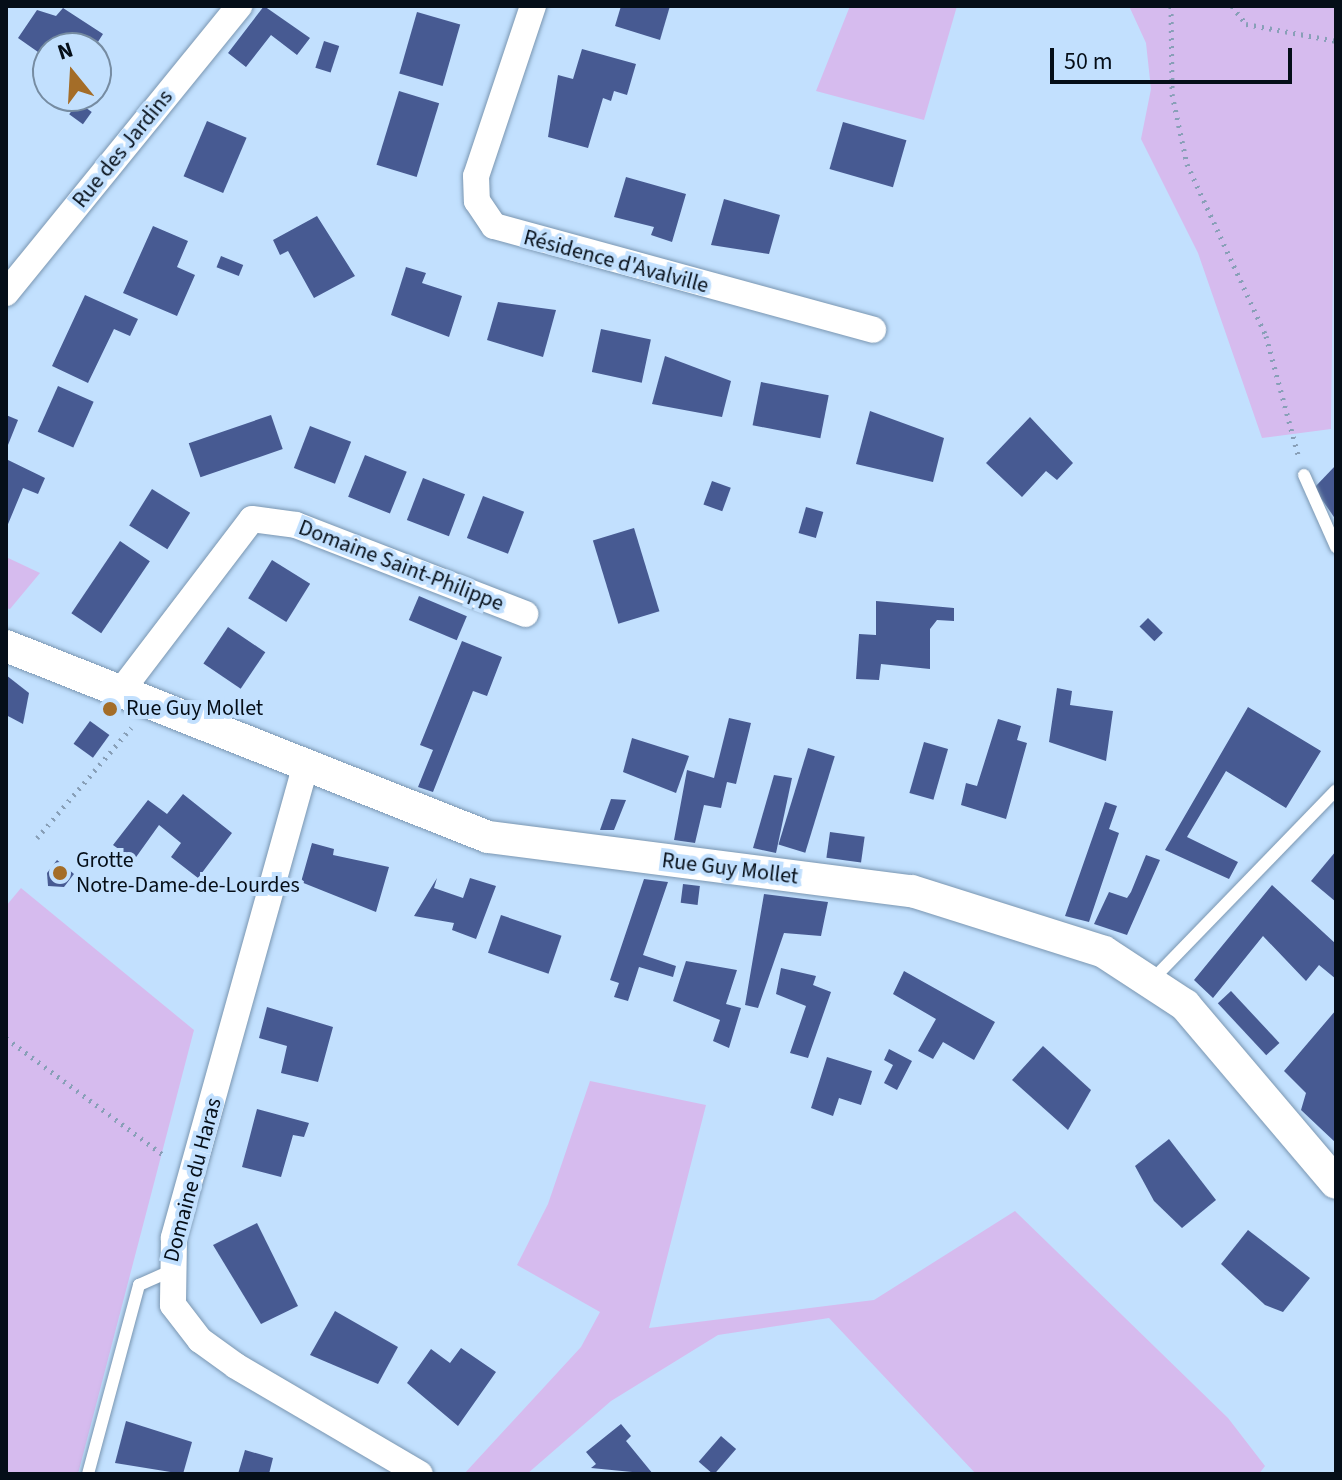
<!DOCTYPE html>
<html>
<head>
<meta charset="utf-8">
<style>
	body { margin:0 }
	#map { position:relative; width:1342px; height:1480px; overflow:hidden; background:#c2e0fe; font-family:"Source Sans 3",sans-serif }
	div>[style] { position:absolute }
	.green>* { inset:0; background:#d6bbee }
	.building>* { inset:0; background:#475a92; transform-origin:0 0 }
	.path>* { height:5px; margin-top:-2.5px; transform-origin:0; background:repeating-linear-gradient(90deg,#889fb7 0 2px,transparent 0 8px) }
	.roads { filter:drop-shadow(0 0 2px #7a96b1) drop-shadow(0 0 2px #7a96b1) }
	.service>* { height:12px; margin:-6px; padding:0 6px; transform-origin:6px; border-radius:6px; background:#fff }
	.minor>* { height:26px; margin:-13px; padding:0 13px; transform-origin:13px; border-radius:13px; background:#fff }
	.tertiary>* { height:32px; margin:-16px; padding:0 16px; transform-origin:16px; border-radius:16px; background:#fff }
	.dots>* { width:22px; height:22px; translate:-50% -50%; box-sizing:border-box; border:4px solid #c2e0fe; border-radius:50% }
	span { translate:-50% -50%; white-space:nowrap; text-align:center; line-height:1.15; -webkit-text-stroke:8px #c2e0fe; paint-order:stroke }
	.street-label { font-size:22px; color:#050e18 }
	.poi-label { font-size:22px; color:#050e18 }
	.left { translate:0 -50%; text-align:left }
	.frame { position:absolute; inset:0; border:8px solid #050e18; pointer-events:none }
	.north { position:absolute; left:32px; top:32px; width:80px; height:80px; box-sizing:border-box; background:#c2e0fe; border:2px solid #768ca2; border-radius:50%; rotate:342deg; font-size:22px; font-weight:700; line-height:32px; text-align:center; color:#050e18 }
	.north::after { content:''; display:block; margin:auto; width:28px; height:36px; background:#a46d28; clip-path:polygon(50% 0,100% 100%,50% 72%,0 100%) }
	.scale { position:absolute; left:1050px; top:48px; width:242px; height:36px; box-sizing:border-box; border:4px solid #050e18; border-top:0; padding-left:10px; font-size:24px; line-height:28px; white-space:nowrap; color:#050e18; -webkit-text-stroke:6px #c2e0fe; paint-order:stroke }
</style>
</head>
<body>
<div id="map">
	<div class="green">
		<div style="clip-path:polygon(850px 6px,957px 6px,924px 120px,816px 91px)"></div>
		<div style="clip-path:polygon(1129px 6px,1336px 6px,1331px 429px,1262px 438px,1198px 253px,1141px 139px,1151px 89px,1146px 43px)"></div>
		<div style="clip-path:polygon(6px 557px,40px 573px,10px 609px,6px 608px)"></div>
		<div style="clip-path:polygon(21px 888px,194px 1030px,78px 1474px,6px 1474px,6px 906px)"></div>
		<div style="clip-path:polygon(590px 1081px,706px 1105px,649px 1328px,874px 1300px,1015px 1211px,1228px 1418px,1265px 1466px,1259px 1474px,976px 1474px,829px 1318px,718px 1335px,611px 1401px,527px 1474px,464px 1474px,581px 1347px,600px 1312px,517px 1265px,548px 1204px)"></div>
	</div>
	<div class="building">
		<div style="clip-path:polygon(264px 6px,310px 38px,297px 55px,271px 35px,246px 67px,228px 53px)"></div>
		<div style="clip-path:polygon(621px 6px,670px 6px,660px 40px,615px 26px)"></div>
		<div style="clip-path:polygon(63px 8px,103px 34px,94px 48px,48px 48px,48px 59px,18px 38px,37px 10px,56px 16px)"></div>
		<div style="left:417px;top:12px;width:45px;height:64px;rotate:16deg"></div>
		<div style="left:324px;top:41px;width:16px;height:28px;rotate:18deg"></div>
		<div style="clip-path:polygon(582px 49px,636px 64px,627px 95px,614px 91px,611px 101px,603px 98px,588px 148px,548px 137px,558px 75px,573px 79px)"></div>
		<div style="left:399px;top:91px;width:42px;height:77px;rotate:17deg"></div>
		<div style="left:78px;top:102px;width:17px;height:15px;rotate:36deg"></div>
		<div style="left:207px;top:121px;width:43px;height:60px;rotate:23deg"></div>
		<div style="left:843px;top:122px;width:66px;height:49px;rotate:16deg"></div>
		<div style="clip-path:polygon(626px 177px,686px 194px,672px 242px,651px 235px,654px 227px,614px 217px)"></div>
		<div style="clip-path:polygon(724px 199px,780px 215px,769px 254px,711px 245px)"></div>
		<div style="clip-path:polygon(317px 216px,355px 276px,314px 298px,288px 251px,280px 255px,273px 240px)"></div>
		<div style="clip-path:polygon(153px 226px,188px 241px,177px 267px,195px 275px,177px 316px,123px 293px)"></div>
		<div style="left:221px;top:256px;width:24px;height:12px;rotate:22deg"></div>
		<div style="clip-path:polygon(406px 267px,426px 273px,422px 283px,462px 296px,449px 337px,391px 315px)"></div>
		<div style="clip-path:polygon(85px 295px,138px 319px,130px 336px,114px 329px,88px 383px,52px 366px)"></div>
		<div style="clip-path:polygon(498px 302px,556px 310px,543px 357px,487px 340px)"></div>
		<div style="left:601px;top:329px;width:51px;height:44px;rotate:12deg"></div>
		<div style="clip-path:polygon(665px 356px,731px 381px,722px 417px,652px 404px)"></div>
		<div style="left:761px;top:382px;width:69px;height:44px;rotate:11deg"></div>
		<div style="left:58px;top:386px;width:39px;height:50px;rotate:24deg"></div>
		<div style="clip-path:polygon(870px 411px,944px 438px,933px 482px,856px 464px)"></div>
		<div style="clip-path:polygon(6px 415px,18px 420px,6px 450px)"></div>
		<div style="left:271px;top:415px;width:36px;height:87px;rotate:71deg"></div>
		<div style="clip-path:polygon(1030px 417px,1073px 463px,1057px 480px,1046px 471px,1022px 497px,986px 463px)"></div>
		<div style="left:310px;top:426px;width:44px;height:45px;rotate:21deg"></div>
		<div style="left:365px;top:455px;width:45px;height:45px;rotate:22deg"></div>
		<div style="clip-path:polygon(6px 459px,45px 478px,38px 494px,23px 488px,6px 529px)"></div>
		<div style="clip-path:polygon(1336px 465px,1336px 520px,1314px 488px)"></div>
		<div style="left:423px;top:478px;width:45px;height:45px;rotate:21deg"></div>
		<div style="left:712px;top:481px;width:20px;height:25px;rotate:20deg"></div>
		<div style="left:152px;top:489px;width:45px;height:43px;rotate:32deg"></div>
		<div style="left:483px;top:496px;width:44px;height:45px;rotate:21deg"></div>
		<div style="left:806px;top:507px;width:18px;height:27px;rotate:16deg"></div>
		<div style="left:634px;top:528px;width:87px;height:43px;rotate:73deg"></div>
		<div style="left:120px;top:541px;width:36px;height:87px;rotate:34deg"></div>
		<div style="left:272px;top:560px;width:45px;height:45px;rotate:32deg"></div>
		<div style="left:419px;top:596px;width:52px;height:26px;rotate:23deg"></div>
		<div style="clip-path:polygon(876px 601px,954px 608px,954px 621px,937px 620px,930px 629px,930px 669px,881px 664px,879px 680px,856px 679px,859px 634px,876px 635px)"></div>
		<div style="left:1148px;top:618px;width:21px;height:12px;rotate:45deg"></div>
		<div style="left:228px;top:627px;width:45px;height:44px;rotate:34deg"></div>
		<div style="clip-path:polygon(462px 641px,502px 657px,487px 696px,473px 691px,433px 792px,418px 787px,433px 750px,420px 745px)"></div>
		<div style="clip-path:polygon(6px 675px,29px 693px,23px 724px,6px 715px)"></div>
		<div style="clip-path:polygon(1057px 688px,1072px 691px,1070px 705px,1113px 711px,1106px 761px,1049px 742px)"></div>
		<div style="clip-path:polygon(1248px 707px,1321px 751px,1286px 808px,1226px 771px,1187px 837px,1238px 862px,1229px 879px,1165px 850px)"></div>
		<div style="clip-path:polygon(729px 718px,751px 723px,736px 784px,727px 782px,721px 808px,704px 805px,695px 843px,674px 840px,687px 770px,714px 778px)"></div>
		<div style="clip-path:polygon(998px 719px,1021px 726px,1017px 740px,1027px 743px,1006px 819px,961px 805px,966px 783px,977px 786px)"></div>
		<div style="left:90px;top:721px;width:24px;height:28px;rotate:36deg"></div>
		<div style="clip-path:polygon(632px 738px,689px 756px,676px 793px,623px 772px)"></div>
		<div style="left:924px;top:742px;width:25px;height:53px;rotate:16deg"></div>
		<div style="left:808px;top:748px;width:28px;height:101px;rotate:17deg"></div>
		<div style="clip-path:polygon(774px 775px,792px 778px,776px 853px,753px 848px)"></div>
		<div style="clip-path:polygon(183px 794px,232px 833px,198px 878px,171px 857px,181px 843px,159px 825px,134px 860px,113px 845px,148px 800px,167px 814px)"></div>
		<div style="clip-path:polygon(611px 799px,626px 800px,614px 830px,600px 830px)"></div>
		<div style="clip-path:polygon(1105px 802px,1117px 806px,1109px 829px,1119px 833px,1089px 922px,1065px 916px)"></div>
		<div style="left:830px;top:832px;width:35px;height:26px;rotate:8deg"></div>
		<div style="clip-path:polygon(312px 843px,334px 849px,333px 855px,389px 867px,376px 912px,301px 882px)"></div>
		<div style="clip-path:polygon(1336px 851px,1336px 902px,1311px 881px)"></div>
		<div style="clip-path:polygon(1146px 855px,1160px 860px,1127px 935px,1094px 924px,1109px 892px,1127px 898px,1131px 892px)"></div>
		<div style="clip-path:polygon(57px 860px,74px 874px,64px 887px,48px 886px,47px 873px)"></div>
		<div style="clip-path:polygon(437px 878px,434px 888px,463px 898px,470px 878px,496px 886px,476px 939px,452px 930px,454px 923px,414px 916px)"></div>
		<div style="clip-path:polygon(644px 879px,668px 882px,643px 955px,676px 966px,673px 977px,639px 967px,628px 1001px,614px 997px,619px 983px,610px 980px)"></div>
		<div style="left:683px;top:884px;width:17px;height:19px;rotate:7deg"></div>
		<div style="clip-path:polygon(1272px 885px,1336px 944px,1336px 979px,1319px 965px,1306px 981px,1263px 936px,1213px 998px,1194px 980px)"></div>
		<div style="clip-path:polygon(764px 894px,828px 902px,821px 936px,784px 933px,758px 1008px,745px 1005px)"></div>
		<div style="left:501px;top:915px;width:64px;height:40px;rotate:19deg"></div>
		<div style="clip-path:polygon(686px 961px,737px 970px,726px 1004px,741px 1008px,729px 1048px,713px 1041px,720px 1020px,673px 1001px)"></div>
		<div style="clip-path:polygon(781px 968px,816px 976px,813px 985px,831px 992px,808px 1058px,790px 1053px,806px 1006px,776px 994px)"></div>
		<div style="clip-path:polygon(904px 971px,995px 1022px,974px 1060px,943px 1042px,933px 1059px,918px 1051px,936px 1019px,893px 994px)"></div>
		<div style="left:1231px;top:991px;width:71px;height:18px;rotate:47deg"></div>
		<div style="clip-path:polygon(267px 1007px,333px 1027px,318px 1082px,281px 1073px,287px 1046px,259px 1038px)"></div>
		<div style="clip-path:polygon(1336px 1010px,1336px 1143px,1301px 1110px,1306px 1093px,1284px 1071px)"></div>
		<div style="clip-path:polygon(1043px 1046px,1091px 1090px,1068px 1130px,1012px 1080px)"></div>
		<div style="clip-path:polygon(889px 1049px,912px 1061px,897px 1090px,884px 1083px,893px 1065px,884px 1060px)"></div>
		<div style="clip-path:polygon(827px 1057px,872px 1071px,861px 1105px,839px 1098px,833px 1116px,811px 1108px)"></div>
		<div style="clip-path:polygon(257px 1109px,309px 1123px,304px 1137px,293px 1135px,281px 1177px,242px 1167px)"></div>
		<div style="clip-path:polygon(1169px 1139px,1216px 1200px,1182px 1228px,1154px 1201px,1135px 1166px)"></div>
		<div style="clip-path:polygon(257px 1223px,298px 1306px,261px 1324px,213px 1245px)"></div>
		<div style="clip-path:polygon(1248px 1230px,1310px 1278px,1283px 1312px,1265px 1305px,1221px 1264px)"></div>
		<div style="clip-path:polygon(335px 1311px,398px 1347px,378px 1384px,310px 1355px)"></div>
		<div style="clip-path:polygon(461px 1348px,496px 1372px,458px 1426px,407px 1383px,431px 1349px,450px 1363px)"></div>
		<div style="clip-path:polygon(126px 1421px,192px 1442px,183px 1474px,115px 1463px)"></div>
		<div style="clip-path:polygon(621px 1424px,631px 1436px,626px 1441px,653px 1474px,591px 1468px,596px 1464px,586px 1452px)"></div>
		<div style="left:721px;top:1436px;width:20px;height:34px;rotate:41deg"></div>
		<div style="clip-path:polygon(245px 1450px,273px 1458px,269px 1474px,238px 1474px)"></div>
	</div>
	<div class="path">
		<div style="left:1171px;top:6px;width:88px;rotate:89.3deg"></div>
		<div style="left:1172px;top:94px;width:72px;rotate:77.9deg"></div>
		<div style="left:1187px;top:164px;width:189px;rotate:65.3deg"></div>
		<div style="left:1266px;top:336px;width:126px;rotate:74.9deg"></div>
		<div style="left:1232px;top:6px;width:23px;rotate:52deg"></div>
		<div style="left:1246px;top:24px;width:92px;rotate:10.7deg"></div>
		<div style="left:37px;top:838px;width:145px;rotate:-49.5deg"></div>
		<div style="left:6px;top:1038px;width:199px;rotate:36.6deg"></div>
	</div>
	<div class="roads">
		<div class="service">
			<div style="left:1304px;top:475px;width:79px;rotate:66deg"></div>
			<div style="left:1152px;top:980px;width:264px;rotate:-45.9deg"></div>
			<div style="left:88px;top:1474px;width:196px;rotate:-74.9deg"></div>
			<div style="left:139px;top:1285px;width:32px;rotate:-24deg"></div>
		</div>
		<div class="minor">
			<div style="left:533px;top:6px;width:179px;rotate:108.5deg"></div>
			<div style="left:476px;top:176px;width:25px;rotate:88deg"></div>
			<div style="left:477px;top:201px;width:30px;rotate:56deg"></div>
			<div style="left:494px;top:226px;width:393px;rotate:15.3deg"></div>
			<div style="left:6px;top:293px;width:370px;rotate:-50.9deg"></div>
			<div style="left:121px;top:691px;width:216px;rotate:-52.7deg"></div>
			<div style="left:252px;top:519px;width:44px;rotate:7.8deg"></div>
			<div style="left:296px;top:525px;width:246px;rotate:21.2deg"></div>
			<div style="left:306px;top:764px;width:492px;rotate:105.6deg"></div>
			<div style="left:174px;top:1238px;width:67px;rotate:90.9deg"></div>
			<div style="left:173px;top:1305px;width:44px;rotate:52.4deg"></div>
			<div style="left:200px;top:1340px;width:44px;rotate:35.8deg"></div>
			<div style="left:236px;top:1366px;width:213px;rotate:30.4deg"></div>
		</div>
		<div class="tertiary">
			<div style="left:6px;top:646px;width:518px;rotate:21.62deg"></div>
			<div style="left:488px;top:837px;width:427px;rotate:7.3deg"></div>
			<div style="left:912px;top:891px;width:201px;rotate:17.6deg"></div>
			<div style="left:1104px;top:952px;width:97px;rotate:33.2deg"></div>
			<div style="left:1185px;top:1005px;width:233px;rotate:49.7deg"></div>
		</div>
	</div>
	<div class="dots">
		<div style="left:110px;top:709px;background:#a46d28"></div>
		<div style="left:60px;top:873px;background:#a46d28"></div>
	</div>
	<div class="street-label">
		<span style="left:123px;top:149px;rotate:-51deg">Rue des Jardins</span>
		<span style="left:616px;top:262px;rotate:15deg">Résidence d'Avalville</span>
		<span style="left:401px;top:566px;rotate:21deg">Domaine Saint-Philippe</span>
		<span style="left:730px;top:869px;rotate:7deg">Rue Guy Mollet</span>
		<span style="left:193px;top:1180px;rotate:-75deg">Domaine du Haras</span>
	</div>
	<div class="poi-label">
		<span class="left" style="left:126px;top:709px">Rue Guy Mollet</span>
		<span class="left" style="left:76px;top:873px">Grotte<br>Notre-Dame-de-Lourdes</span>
	</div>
	<div class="frame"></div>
	<div class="north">N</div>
	<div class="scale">50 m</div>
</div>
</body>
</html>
